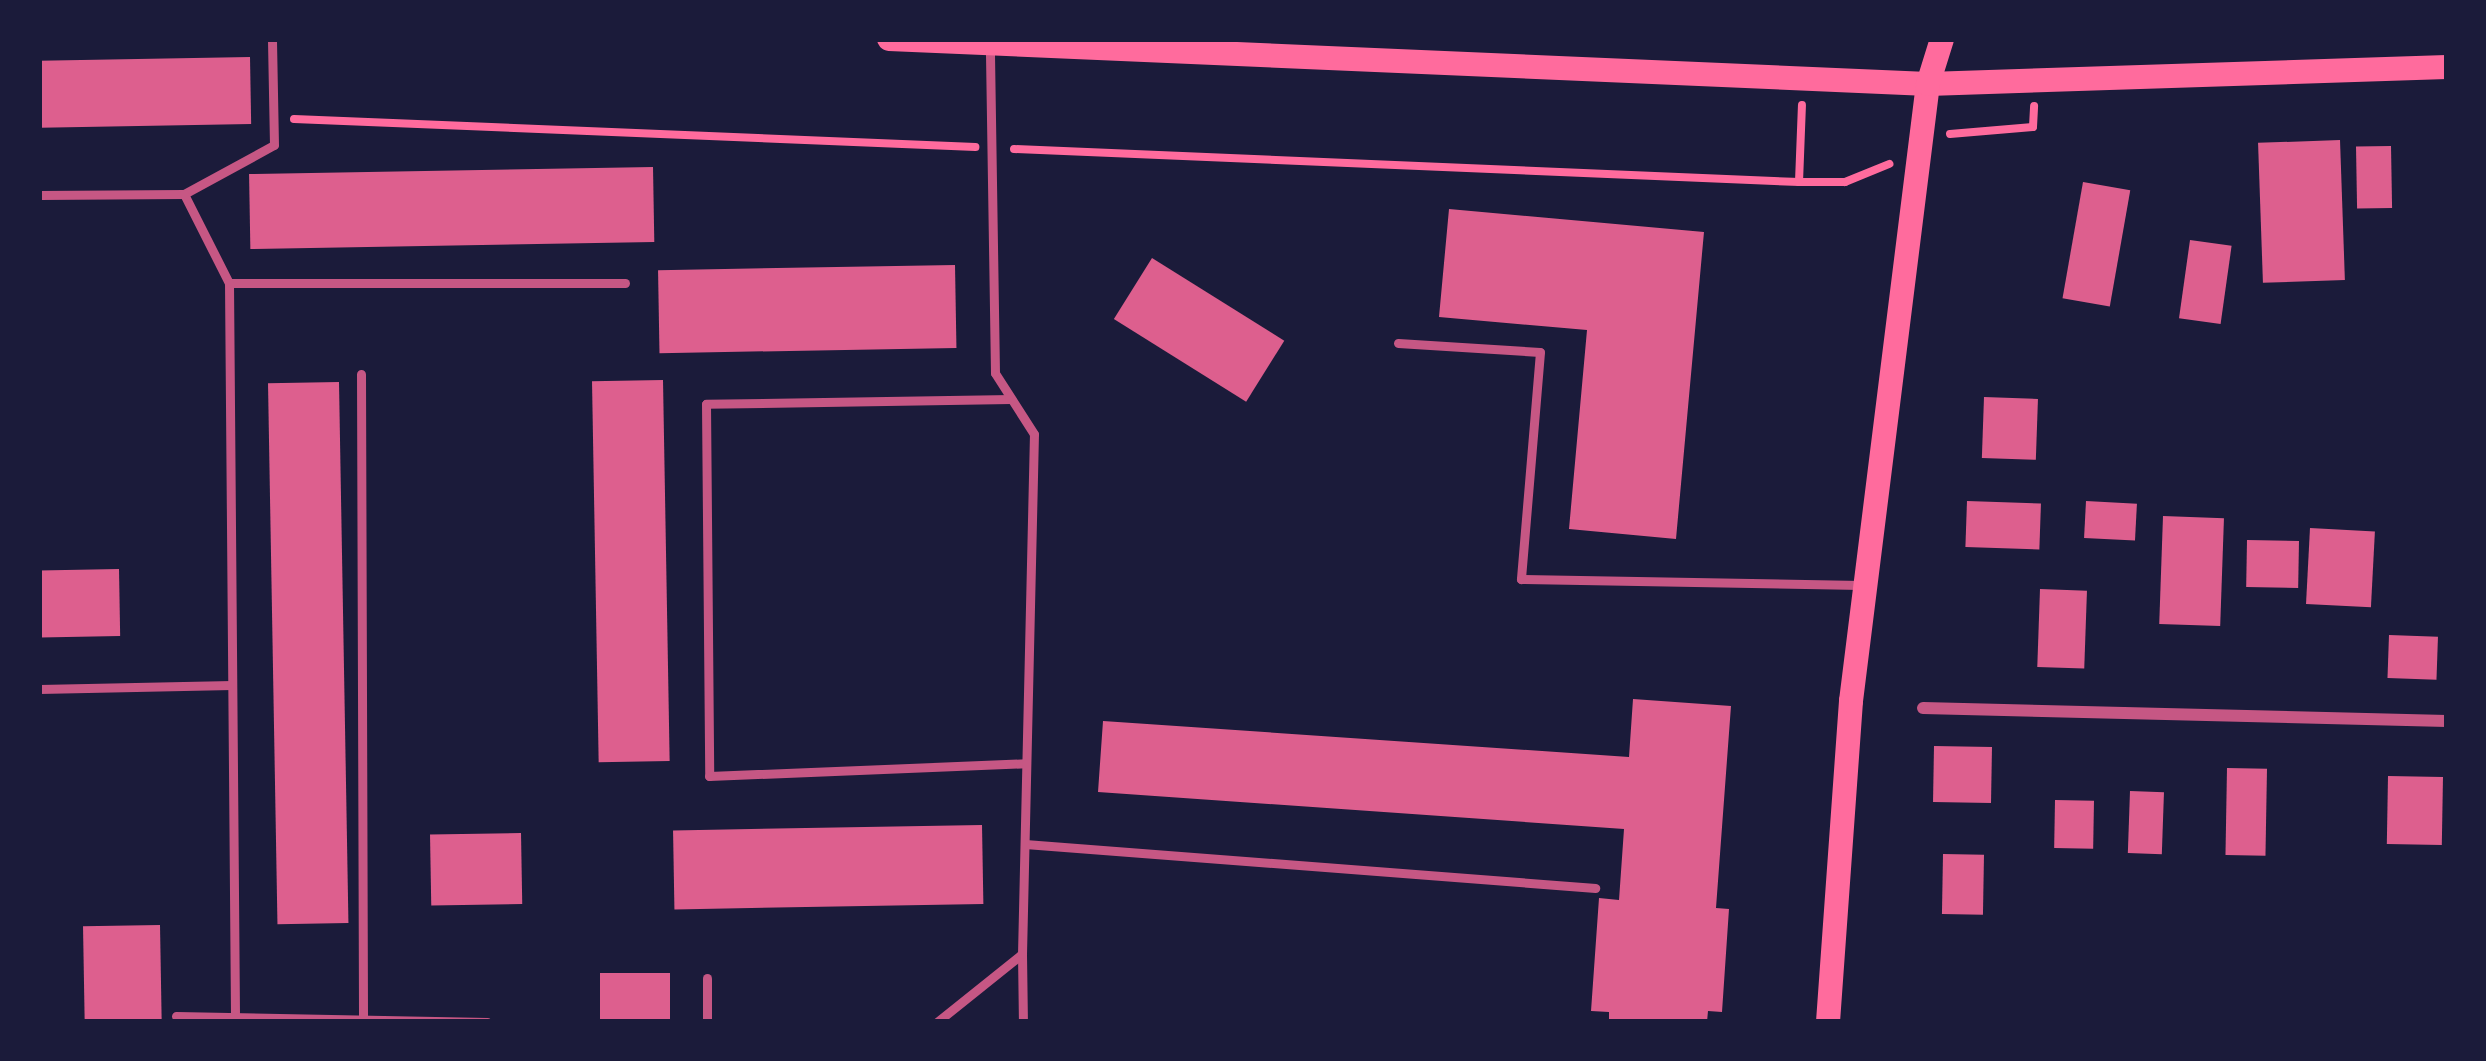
<!DOCTYPE html>
<html>
<head>
<meta charset="utf-8">
<style>
	body { margin:0 }
	#map { position:relative; width:2486px; height:1061px; overflow:hidden; background:#1b1b3a; font-family:Barlow,sans-serif }
	div>[style] { position:absolute }
	.building>* { inset:0; background:#dd5f8e; transform-origin:0 0 }
	.path>* { height:8px; margin:-4px; padding:0 4px; transform-origin:4px; border-radius:4px; background:#ff6b9d }
	.service>* { height:9px; margin:-4.5px; padding:0 4.5px; transform-origin:4.5px; border-radius:4.5px; background:#c65784 }
	.minor>* { height:12px; margin:-6px; padding:0 6px; transform-origin:6px; border-radius:6px; background:#c65784 }
	.secondary>* { height:24px; margin:-12px; padding:0 12px; transform-origin:12px; border-radius:12px; background:#ff6b9d }
	span { translate:-50% -50%; white-space:nowrap; text-align:center; line-height:1.15; -webkit-text-stroke:9px #1b1b3a; paint-order:stroke }
	.frame { position:absolute; inset:0; border:42px solid #1b1b3a; pointer-events:none }
</style>
</head>
<body>
<div id="map">
	<div class="building">
		<div style="left:250px;top:57px;width:67px;height:211px;rotate:89deg"></div>
		<div style="left:2340px;top:140px;width:140px;height:82px;rotate:88deg"></div>
		<div style="left:2391px;top:146px;width:62px;height:35px;rotate:89deg"></div>
		<div style="left:653px;top:167px;width:75px;height:404px;rotate:89deg"></div>
		<div style="left:2083px;top:182px;width:48px;height:118px;rotate:10deg"></div>
		<div style="clip-path:polygon(1449px 209px,1704px 232px,1676px 539px,1569px 529px,1587px 330px,1439px 317px)"></div>
		<div style="left:2190px;top:240px;width:42px;height:79px;rotate:8deg"></div>
		<div style="left:1152px;top:258px;width:156px;height:72px;rotate:32deg"></div>
		<div style="left:955px;top:265px;width:83px;height:297px;rotate:89deg"></div>
		<div style="left:663px;top:380px;width:381px;height:71px;rotate:89deg"></div>
		<div style="left:339px;top:382px;width:541px;height:71px;rotate:89deg"></div>
		<div style="left:1984px;top:397px;width:54px;height:61px;rotate:2deg"></div>
		<div style="left:1967px;top:501px;width:74px;height:46px;rotate:2deg"></div>
		<div style="left:2086px;top:501px;width:51px;height:37px;rotate:3deg"></div>
		<div style="left:2163px;top:516px;width:61px;height:108px;rotate:2deg"></div>
		<div style="left:2310px;top:528px;width:65px;height:76px;rotate:3deg"></div>
		<div style="left:2247px;top:540px;width:52px;height:47px;rotate:1deg"></div>
		<div style="left:119px;top:569px;width:67px;height:80px;rotate:89deg"></div>
		<div style="left:2040px;top:589px;width:47px;height:78px;rotate:2deg"></div>
		<div style="left:2389px;top:635px;width:49px;height:43px;rotate:2deg"></div>
		<div style="clip-path:polygon(1633px 699px,1731px 706px,1716px 908px,1729px 909px,1722px 1012px,1708px 1011px,1707px 1022px,1609px 1022px,1609px 1012px,1591px 1011px,1599px 898px,1619px 900px,1624px 829px,1098px 792px,1103px 721px,1629px 757px)"></div>
		<div style="left:1934px;top:746px;width:58px;height:56px;rotate:1deg"></div>
		<div style="left:2227px;top:768px;width:40px;height:87px;rotate:1deg"></div>
		<div style="left:2388px;top:776px;width:55px;height:68px;rotate:1deg"></div>
		<div style="left:2130px;top:791px;width:34px;height:62px;rotate:2deg"></div>
		<div style="left:2055px;top:800px;width:39px;height:48px;rotate:1deg"></div>
		<div style="left:982px;top:825px;width:79px;height:309px;rotate:89deg"></div>
		<div style="left:521px;top:833px;width:71px;height:91px;rotate:89deg"></div>
		<div style="left:1943px;top:854px;width:41px;height:60px;rotate:1deg"></div>
		<div style="left:160px;top:925px;width:97px;height:77px;rotate:89deg"></div>
		<div style="left:670px;top:973px;width:49px;height:70px;rotate:90deg"></div>
	</div>
	<div class="path">
		<div style="left:294px;top:119px;width:682px;rotate:2.35deg"></div>
		<div style="left:1950px;top:134px;width:83px;rotate:-4.8deg"></div>
		<div style="left:2033px;top:127px;width:21px;rotate:-87deg"></div>
		<div style="left:1014px;top:149px;width:786px;rotate:2.41deg"></div>
		<div style="left:1799px;top:182px;width:46px"></div>
		<div style="left:1845px;top:182px;width:48px;rotate:-22.2deg"></div>
		<div style="left:1799px;top:182px;width:77px;rotate:-87.8deg"></div>
	</div>
	<div class="service">
		<div style="left:184px;top:194px;width:102px;rotate:-28.6deg"></div>
		<div style="left:274px;top:145px;width:106px;rotate:-91.1deg"></div>
		<div style="left:39px;top:195px;width:145px;rotate:-0.4deg"></div>
		<div style="left:184px;top:194px;width:100px;rotate:63.2deg"></div>
		<div style="left:229px;top:283px;width:396px"></div>
		<div style="left:229px;top:283px;width:739px;rotate:89.53deg"></div>
		<div style="left:1398px;top:343px;width:142px;rotate:3.6deg"></div>
		<div style="left:1540px;top:352px;width:228px;rotate:94.8deg"></div>
		<div style="left:1521px;top:579px;width:340px;rotate:1deg"></div>
		<div style="left:361px;top:374px;width:644px;rotate:89.82deg"></div>
		<div style="left:1011px;top:399px;width:305px;rotate:179.1deg"></div>
		<div style="left:706px;top:404px;width:372px;rotate:89.5deg"></div>
		<div style="left:709px;top:776px;width:317px;rotate:-2.3deg"></div>
		<div style="left:39px;top:689px;width:193px;rotate:-1.2deg"></div>
		<div style="left:1025px;top:844px;width:572px;rotate:4.41deg"></div>
		<div style="left:1022px;top:954px;width:68px;rotate:89.2deg"></div>
		<div style="left:707px;top:978px;width:44px;rotate:90deg"></div>
		<div style="left:176px;top:1016px;width:311px;rotate:1.1deg"></div>
		<div style="left:937px;top:1022px;width:109px;rotate:-38.7deg"></div>
		<div style="left:1022px;top:954px;width:520px;rotate:-88.68deg"></div>
		<div style="left:1034px;top:434px;width:72px;rotate:-122.6deg"></div>
		<div style="left:995px;top:373px;width:325px;rotate:-90.9deg"></div>
	</div>
	<div class="minor">
		<div style="left:1923px;top:708px;width:524px;rotate:1.42deg"></div>
	</div>
	<div class="secondary">
		<div style="left:889px;top:39px;width:1040px;rotate:2.48deg"></div>
		<div style="left:1928px;top:84px;width:519px;rotate:-1.88deg"></div>
		<div style="left:1828px;top:1022px;width:322px;rotate:-85.9deg"></div>
		<div style="left:1851px;top:701px;width:622px;rotate:-82.89deg"></div>
		<div style="left:1928px;top:84px;width:47px;rotate:-72.7deg"></div>
	</div>
	<div class="frame"></div>
</div>
</body>
</html>
